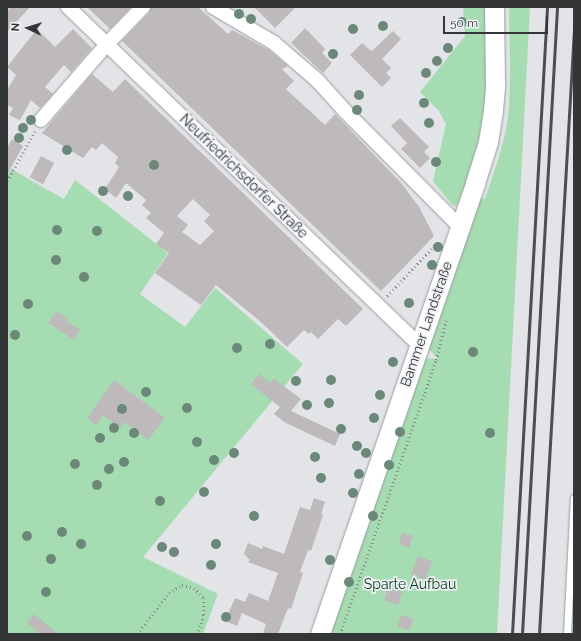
<!DOCTYPE html>
<meta charset="utf-8">
<style>
body{margin:0}
#map{position:relative;width:581px;height:641px;overflow:hidden;background:#e2e4e8;font-family:Raleway,sans-serif}
div>[style]{position:absolute}
.green>*{inset:0;background:#a5dcb1}
.building>*{inset:0;background:#beb9bb;transform-origin:0 0}
.path>*{height:2.5px;margin-top:-1.25px;transform-origin:0;background:repeating-linear-gradient(90deg,#8a8b8e 0 1px,transparent 0 4px)}
.roads{filter:drop-shadow(0 0 1px #9a9c9f) drop-shadow(0 0 1px #9a9c9f)}
.service>*{height:7px;margin:-3.5px;padding:0 3.5px;transform-origin:3.5px;border-radius:3.5px;background:#fff}
.minor>*{height:14px;margin:-7px;padding:0 7px;transform-origin:7px;border-radius:7px;background:#fff}
.secondary>*{height:19px;margin:-9.5px;padding:0 9.5px;transform-origin:9.5px;border-radius:9.5px;background:#fff}
.rail>*{height:3px;margin:-1.5px;padding:0 1.5px;transform-origin:1.5px;border-radius:1.5px;background:#4d4e50}
.trees>*{width:10px;height:10px;margin:-5px;border-radius:50%;background:#6b8878}
span{translate:-50% -50%;white-space:nowrap;text-align:center;line-height:1.15;-webkit-text-stroke:3.5px #eff2f5;paint-order:stroke}
.street-label{font-size:14px;color:#343536}
.park-label{font-size:14px;color:#093c1c}
.frame{position:absolute;inset:0;border:8px solid #343536;pointer-events:none}
.north{position:absolute;left:8px;top:8px;width:40px;height:40px;-webkit-text-stroke:3px #eff2f5;paint-order:stroke;rotate:274deg;font-size:11px;font-weight:700;line-height:16px;text-align:center;color:#343536}
.north::after{content:'';display:block;margin:auto;width:14px;height:18px;background:#343536;clip-path:polygon(50% 0,100% 100%,50% 72%,0 100%)}
.scale{position:absolute;left:443px;top:16px;width:105px;height:18px;box-sizing:border-box;border:2px solid #343536;border-top:0;padding-left:5px;font-size:12px;line-height:14px;white-space:nowrap;color:#343536;-webkit-text-stroke:3px #eff2f5;paint-order:stroke}
</style>
<div id="map">
<div class="green">
<i style="clip-path:polygon(463px 7px,485px 7px,486px 105px,468px 185px,456px 206px,452px 205px,433px 181px,446px 124px,439px 111px,420px 92px,465px 36px)"></i>
<i style="clip-path:polygon(509px 7px,530px 7px,497px 634px,327px 634px,422px 358px,438px 359px,427px 347px,479px 197px,485px 199px,498px 160px,506px 130px,509px 108px,510px 75px)"></i>
<i style="clip-path:polygon(11px 169px,64px 199px,75px 180px,168px 253px,140px 294px,185px 327px,215px 288px,303px 364px,143px 557px,218px 594px,203px 634px,7px 634px,7px 176px)"></i>
<i style="clip-path:polygon(574px 555px,574px 634px,570px 634px)"></i>
</div>
<div class="building">
<i style="clip-path:polygon(11px 7px,30px 7px,7px 32px,7px 10px)"></i>
<i style="clip-path:polygon(87px 7px,131px 7px,110px 29px)"></i>
<i style="clip-path:polygon(151px 7px,198px 7px,228px 34px,232px 30px,269px 50px,288px 66px,282px 69px,294px 81px,286px 89px,288px 91px,325px 125px,335px 114px,402px 184px,419px 207px,434px 236px,381px 291px,122px 41px,149px 13px)"></i>
<i style="clip-path:polygon(254px 7px,296px 7px,275px 28px)"></i>
<i style="clip-path:polygon(305px 28px,325px 49px,322px 53px,332px 63px,323px 73px,291px 43px)"></i>
<i style="clip-path:polygon(37px 29px,55px 47px,73px 29px,92px 48px,71px 72px,64px 65px,45px 87px,53px 94px,40px 108px,31px 100px,20px 120px,9px 115px,13px 108px,7px 105px,7px 90px,16px 75px,7px 67px)"></i>
<i style="clip-path:polygon(393px 31px,401px 39px,382px 59px,391px 68px,386px 73px,391px 78px,382px 87px,350px 55px,362px 43px,371px 51px,373px 50px)"></i>
<i style="clip-path:polygon(evenodd,92px 74px,113px 92px,125px 79px,363px 309px,346px 326px,338px 319px,318px 339px,311px 332px,308px 334px,304px 330px,287px 347px,261px 322px,216px 285px,201px 305px,155px 273px,169px 253px,156px 244px,164px 233px,146px 218px,151px 213px,142px 205px,146px 200px,126px 183px,116px 198px,105px 189px,119px 167px,115px 163px,118px 157px,102px 143px,96px 150px,92px 147px,83px 158px,42px 133px,92px 74px,193px 199px,210px 215px,204px 221px,214px 231px,200px 245px,182px 232px,188px 225px,177px 216px,193px 199px)"></i>
<i style="clip-path:polygon(400px 118px,429px 147px,424px 152px,430px 158px,420px 168px,401px 149px,407px 143px,391px 126px)"></i>
<i style="clip-path:polygon(12px 139px,23px 146px,7px 175px,7px 148px)"></i>
<i style="left:41px;top:156px;width:15px;height:24px;rotate:28deg"></i>
<i style="clip-path:polygon(57px 311px,68px 319px,66px 321px,80px 330px,74px 340px,48px 323px)"></i>
<i style="clip-path:polygon(259px 374px,270px 383px,274px 379px,301px 399px,291px 411px,340px 434px,335px 446px,284px 422px,274px 414px,280px 407px,251px 384px)"></i>
<i style="clip-path:polygon(114px 380px,165px 418px,148px 440px,125px 422px,120px 428px,103px 415px,96px 425px,87px 418px)"></i>
<i style="clip-path:polygon(314px 498px,325px 502px,321px 514px,323px 515px,311px 551px,308px 550px,300px 572px,303px 573px,291px 609px,288px 608px,278px 634px,263px 634px,266px 624px,242px 613px,237px 626px,225px 621px,235px 598px,245px 602px,249px 593px,268px 601px,278px 573px,248px 562px,250px 560px,244px 554px,248px 543px,262px 549px,263px 546px,284px 554px,300px 507px,310px 510px)"></i>
<i style="left:402px;top:533px;width:11px;height:12px;rotate:15deg"></i>
<i style="left:418px;top:556px;width:15px;height:20px;rotate:20deg"></i>
<i style="left:388px;top:587px;width:15px;height:14px;rotate:16deg"></i>
<i style="clip-path:polygon(34px 614px,58px 634px,40px 634px,27px 623px)"></i>
<i style="left:401px;top:615px;width:13px;height:12px;rotate:18deg"></i>
</div>
<div class="path">
<i style="left:7px;top:181px;width:57px;rotate:-60.8deg"></i>
<i style="left:387px;top:296px;width:73px;rotate:-46.7deg"></i>
<i style="left:137px;top:634px;width:52px;rotate:-52deg"></i>
<i style="left:169px;top:593px;width:15px;rotate:-32deg"></i>
<i style="left:182px;top:585px;width:12px;rotate:14deg"></i>
<i style="left:194px;top:588px;width:14px;rotate:45deg"></i>
<i style="left:204px;top:598px;width:17px;rotate:90deg"></i>
<i style="left:204px;top:615px;width:20px;rotate:108deg"></i>
<i style="left:340px;top:634px;width:290px;rotate:-70.7deg"></i>
<i style="left:436px;top:360px;width:41px;rotate:-76deg"></i>
</div>
<div class="roads">
<div class="service">
<i style="left:567px;top:634px;width:136px;rotate:-87.1deg"></i>
</div>
<div class="minor">
<i style="left:68px;top:7px;width:487px;rotate:43.9deg"></i>
<i style="left:213px;top:7px;width:71px;rotate:30.5deg"></i>
<i style="left:274px;top:43px;width:58px;rotate:40.8deg"></i>
<i style="left:318px;top:81px;width:40px;rotate:48deg"></i>
<i style="left:345px;top:111px;width:163px;rotate:45.2deg"></i>
<i style="left:41px;top:120px;width:101px;rotate:-49deg"></i>
<i style="left:107px;top:44px;width:52px;rotate:-45.8deg"></i>
</div>
<div class="secondary">
<i style="left:320px;top:634px;width:477px;rotate:-71deg"></i>
<i style="left:475px;top:183px;width:43px;rotate:-72.4deg"></i>
<i style="left:488px;top:142px;width:32px;rotate:-81deg"></i>
<i style="left:493px;top:110px;width:25px;rotate:-85deg"></i>
<i style="left:495px;top:85px;width:78px;rotate:-90.7deg"></i>
</div>
</div>
<div class="rail">
<i style="left:512px;top:634px;width:628px;rotate:-86.8deg"></i>
<i style="left:522px;top:634px;width:628px;rotate:-86.8deg"></i>
<i style="left:539px;top:634px;width:607px;rotate:-86.69deg"></i>
</div>
<div class="trees">
<i style="left:239px;top:14px"></i>
<i style="left:251px;top:19px"></i>
<i style="left:462px;top:22px"></i>
<i style="left:383px;top:26px"></i>
<i style="left:353px;top:29px"></i>
<i style="left:448px;top:48px"></i>
<i style="left:333px;top:54px"></i>
<i style="left:437px;top:61px"></i>
<i style="left:426px;top:73px"></i>
<i style="left:359px;top:95px"></i>
<i style="left:424px;top:103px"></i>
<i style="left:357px;top:110px"></i>
<i style="left:31px;top:120px"></i>
<i style="left:429px;top:123px"></i>
<i style="left:23px;top:128px"></i>
<i style="left:19px;top:138px"></i>
<i style="left:67px;top:150px"></i>
<i style="left:436px;top:162px"></i>
<i style="left:154px;top:165px"></i>
<i style="left:103px;top:191px"></i>
<i style="left:128px;top:196px"></i>
<i style="left:57px;top:230px"></i>
<i style="left:97px;top:231px"></i>
<i style="left:438px;top:247px"></i>
<i style="left:56px;top:260px"></i>
<i style="left:432px;top:265px"></i>
<i style="left:84px;top:277px"></i>
<i style="left:409px;top:303px"></i>
<i style="left:28px;top:304px"></i>
<i style="left:15px;top:335px"></i>
<i style="left:270px;top:344px"></i>
<i style="left:237px;top:348px"></i>
<i style="left:473px;top:352px"></i>
<i style="left:393px;top:362px"></i>
<i style="left:331px;top:380px"></i>
<i style="left:296px;top:381px"></i>
<i style="left:146px;top:392px"></i>
<i style="left:380px;top:395px"></i>
<i style="left:329px;top:403px"></i>
<i style="left:307px;top:405px"></i>
<i style="left:187px;top:408px"></i>
<i style="left:122px;top:409px"></i>
<i style="left:374px;top:418px"></i>
<i style="left:114px;top:428px"></i>
<i style="left:341px;top:429px"></i>
<i style="left:400px;top:432px"></i>
<i style="left:134px;top:433px"></i>
<i style="left:490px;top:433px"></i>
<i style="left:100px;top:438px"></i>
<i style="left:197px;top:442px"></i>
<i style="left:357px;top:446px"></i>
<i style="left:234px;top:453px"></i>
<i style="left:366px;top:453px"></i>
<i style="left:315px;top:457px"></i>
<i style="left:214px;top:460px"></i>
<i style="left:124px;top:462px"></i>
<i style="left:75px;top:464px"></i>
<i style="left:389px;top:465px"></i>
<i style="left:109px;top:469px"></i>
<i style="left:359px;top:474px"></i>
<i style="left:321px;top:478px"></i>
<i style="left:97px;top:485px"></i>
<i style="left:204px;top:492px"></i>
<i style="left:353px;top:493px"></i>
<i style="left:160px;top:501px"></i>
<i style="left:254px;top:516px"></i>
<i style="left:373px;top:516px"></i>
<i style="left:62px;top:532px"></i>
<i style="left:27px;top:536px"></i>
<i style="left:81px;top:544px"></i>
<i style="left:216px;top:544px"></i>
<i style="left:162px;top:547px"></i>
<i style="left:174px;top:552px"></i>
<i style="left:51px;top:559px"></i>
<i style="left:330px;top:560px"></i>
<i style="left:211px;top:565px"></i>
<i style="left:349px;top:582px"></i>
<i style="left:46px;top:592px"></i>
<i style="left:226px;top:617px"></i>
</div>
<div class="street-label">
<span style="left:244px;top:176px;rotate:44deg">Neufriedrichsdorfer Straße</span>
<span style="left:426px;top:324px;rotate:-71deg">Bammer Landstraße</span>
</div>
<div class="park-label">
<span style="left:410px;top:584px">Sparte Aufbau</span>
</div>
<div class="frame"></div>
<div class="north">N</div>
<div class="scale">50 m</div>
</div>
